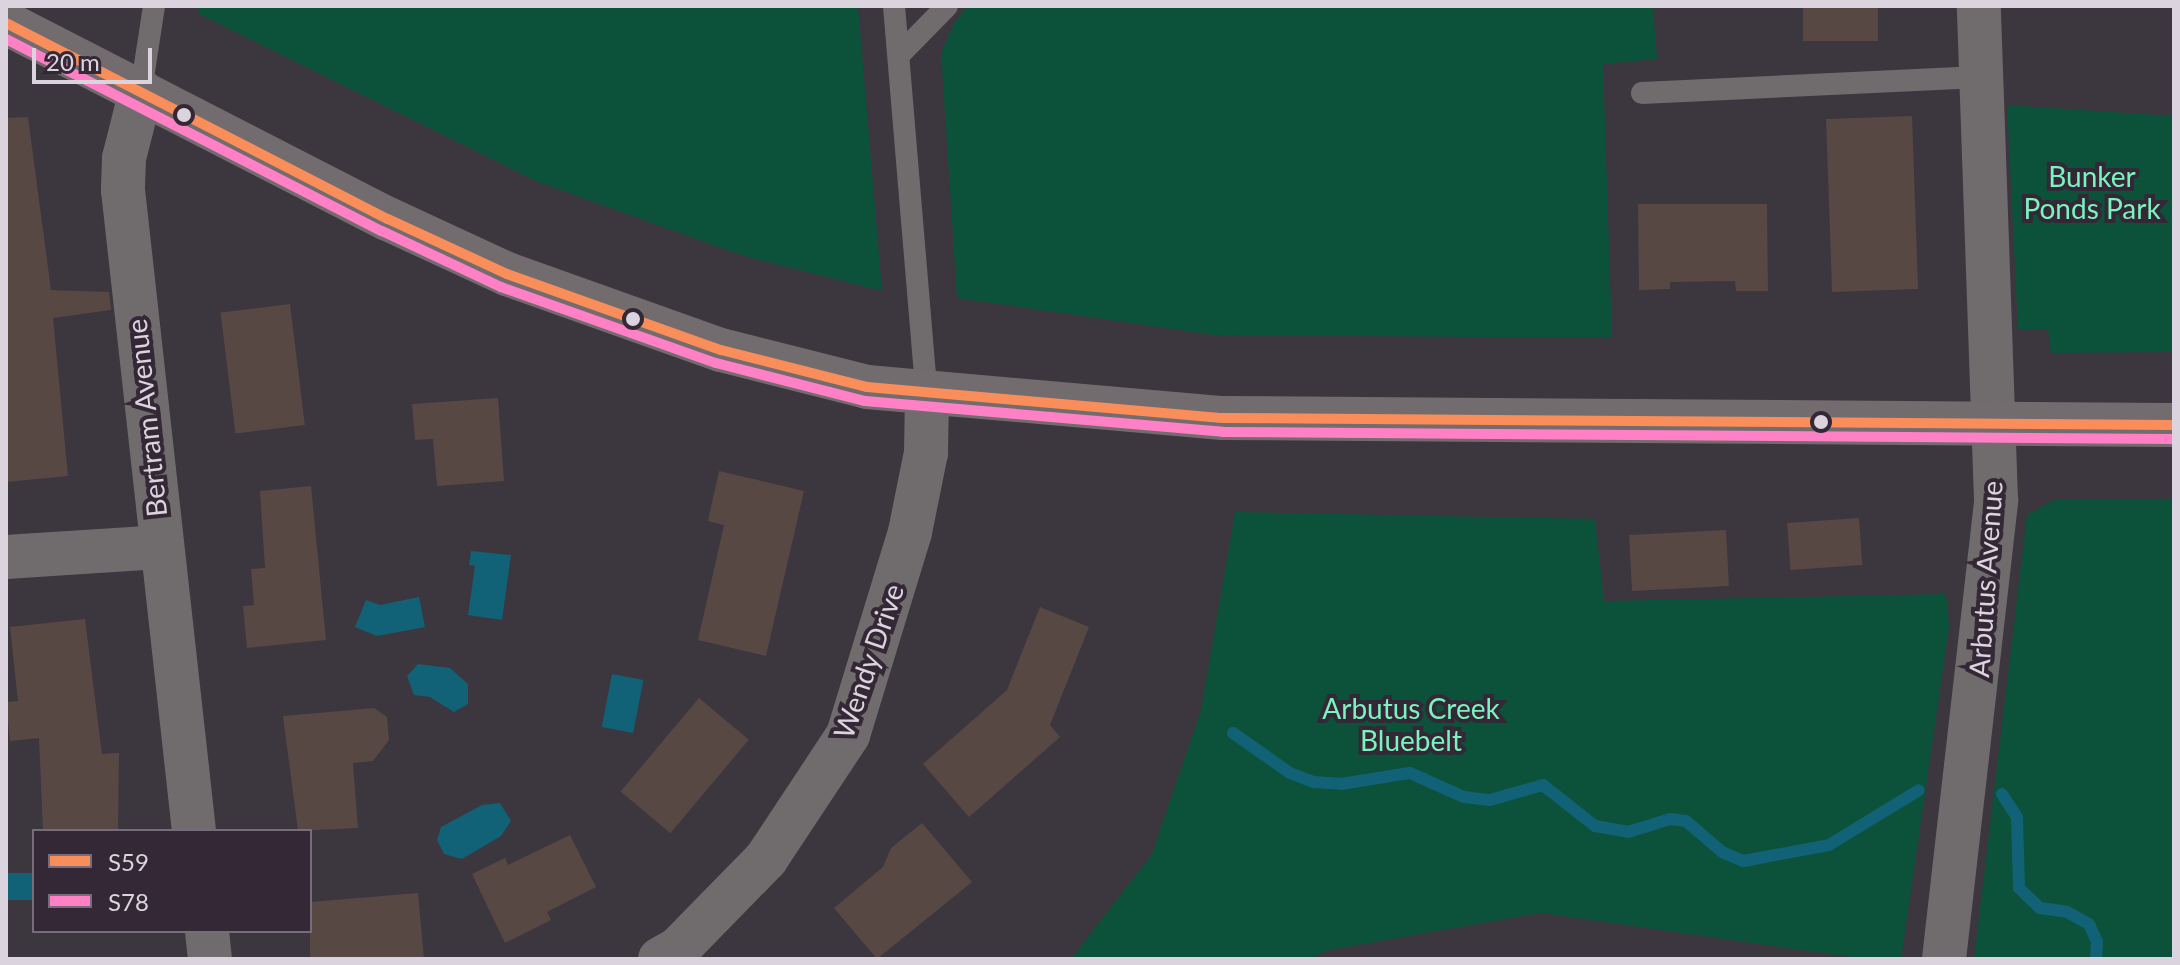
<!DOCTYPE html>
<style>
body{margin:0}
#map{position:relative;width:2180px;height:965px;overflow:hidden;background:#3c363e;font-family:Lato,sans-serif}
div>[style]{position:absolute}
.green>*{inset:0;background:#0c523b}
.water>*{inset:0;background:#116276;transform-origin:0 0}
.stream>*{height:12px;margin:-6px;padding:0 6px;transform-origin:6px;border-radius:6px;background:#116276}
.building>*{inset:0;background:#574844;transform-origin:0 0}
.lane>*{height:22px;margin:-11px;padding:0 11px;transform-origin:11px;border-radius:11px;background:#706c6d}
.street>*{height:44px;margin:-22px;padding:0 22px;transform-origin:22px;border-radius:22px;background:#706c6d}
.primary>*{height:44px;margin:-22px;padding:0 22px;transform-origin:22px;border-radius:22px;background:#726c6f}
.bus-1>*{height:10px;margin:-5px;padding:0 5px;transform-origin:5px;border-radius:5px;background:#fa8e5a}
.bus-2>*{height:10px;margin:-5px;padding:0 5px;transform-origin:5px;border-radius:5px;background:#ff80c5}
.dots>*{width:22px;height:22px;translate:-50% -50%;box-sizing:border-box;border:4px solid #342836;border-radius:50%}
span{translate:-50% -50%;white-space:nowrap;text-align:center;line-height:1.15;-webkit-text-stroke:8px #342836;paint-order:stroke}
.park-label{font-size:28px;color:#7af3bf}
.street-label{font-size:28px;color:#dbd3dd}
.frame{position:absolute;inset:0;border:8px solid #dbd3dd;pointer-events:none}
.legend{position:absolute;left:32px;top:829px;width:280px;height:104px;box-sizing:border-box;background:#342836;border:2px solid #776c79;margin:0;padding:10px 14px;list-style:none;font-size:24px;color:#dbd3dd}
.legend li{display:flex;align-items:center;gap:16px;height:40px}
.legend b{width:40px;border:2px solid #776c79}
.scale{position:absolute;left:32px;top:48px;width:120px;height:36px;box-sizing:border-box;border:4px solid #dbd3dd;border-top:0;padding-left:10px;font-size:24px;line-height:28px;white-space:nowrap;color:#dbd3dd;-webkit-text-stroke:6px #342836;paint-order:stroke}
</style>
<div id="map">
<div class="green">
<i style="clip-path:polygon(198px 6px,858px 6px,882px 291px,744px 256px,538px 182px,199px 14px)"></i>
<i style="clip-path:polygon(968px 6px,1653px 6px,1657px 59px,1603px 64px,1612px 338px,1214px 335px,957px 298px,941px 53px,955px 21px)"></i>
<i style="clip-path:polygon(2007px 105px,2174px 116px,2174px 352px,2051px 353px,2048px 329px,2018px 329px)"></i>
<i style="clip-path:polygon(2054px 500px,2174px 500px,2174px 959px,1974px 959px,2027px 515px)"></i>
<i style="clip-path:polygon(1235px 512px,1595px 519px,1604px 601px,1946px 594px,1949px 627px,1901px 959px,1865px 959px,1541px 913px,1329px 950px,1310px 959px,1071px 959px,1152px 854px,1201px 710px)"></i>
</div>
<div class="water">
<i style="clip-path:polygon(471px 551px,511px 555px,502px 620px,468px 615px,475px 566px,469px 565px)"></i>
<i style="clip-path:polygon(419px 597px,425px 627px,377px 636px,355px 627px,366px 600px,380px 605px)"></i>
<i style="clip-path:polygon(418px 664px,450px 668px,468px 684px,468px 704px,454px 712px,430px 697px,414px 695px,407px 676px)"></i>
<i style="left:612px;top:674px;width:32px;height:54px;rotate:11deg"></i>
<i style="clip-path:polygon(500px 803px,511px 821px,501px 836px,462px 859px,444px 854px,437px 840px,441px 827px,482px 805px)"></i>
<i style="left:34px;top:873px;width:27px;height:28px;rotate:90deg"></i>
</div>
<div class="stream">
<i style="left:1233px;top:733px;width:70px;rotate:35.1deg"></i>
<i style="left:1290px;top:773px;width:26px;rotate:21deg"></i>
<i style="left:1314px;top:782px;width:27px;rotate:4deg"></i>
<i style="left:1341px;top:784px;width:70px;rotate:-9.1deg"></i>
<i style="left:1410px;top:773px;width:59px;rotate:24deg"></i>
<i style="left:1464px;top:797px;width:26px;rotate:7deg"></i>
<i style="left:1490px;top:800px;width:55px;rotate:-15.8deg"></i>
<i style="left:1543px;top:785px;width:66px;rotate:38.3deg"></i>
<i style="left:1595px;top:826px;width:34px;rotate:10deg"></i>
<i style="left:1628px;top:832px;width:44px;rotate:-17.2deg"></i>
<i style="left:1670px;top:819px;width:16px;rotate:7deg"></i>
<i style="left:1686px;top:821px;width:48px;rotate:40.7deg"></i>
<i style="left:1722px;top:852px;width:23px;rotate:23deg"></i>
<i style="left:1743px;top:861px;width:87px;rotate:-10.5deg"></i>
<i style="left:1829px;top:845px;width:105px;rotate:-31.4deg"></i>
<i style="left:2002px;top:794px;width:27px;rotate:57deg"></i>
<i style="left:2017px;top:817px;width:71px;rotate:88.4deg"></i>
<i style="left:2019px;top:888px;width:29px;rotate:44deg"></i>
<i style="left:2040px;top:908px;width:27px;rotate:8deg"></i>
<i style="left:2067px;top:912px;width:25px;rotate:29deg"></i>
<i style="left:2089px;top:924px;width:20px;rotate:66deg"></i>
<i style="left:2097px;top:942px;width:17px;rotate:93deg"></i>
</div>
<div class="building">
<i style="left:1803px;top:6px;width:75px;height:35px"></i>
<i style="left:1912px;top:116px;width:173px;height:86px;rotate:88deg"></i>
<i style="clip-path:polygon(28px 117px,51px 290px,109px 292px,111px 310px,53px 318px,68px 476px,6px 482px,6px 118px)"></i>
<i style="clip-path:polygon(1638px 204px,1767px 204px,1768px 291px,1736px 291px,1735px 281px,1670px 282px,1670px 289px,1639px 290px)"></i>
<i style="left:290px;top:304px;width:122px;height:70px;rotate:83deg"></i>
<i style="clip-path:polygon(498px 398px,504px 481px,437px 486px,433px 439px,415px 440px,412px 404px)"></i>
<i style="clip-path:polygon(719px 471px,804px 491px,766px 656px,698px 640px,724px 525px,708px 521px)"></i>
<i style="clip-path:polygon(311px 486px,326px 640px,247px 648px,243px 606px,254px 605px,251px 569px,265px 568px,260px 491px)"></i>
<i style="left:1859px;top:518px;width:47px;height:72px;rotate:86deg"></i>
<i style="left:1726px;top:530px;width:56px;height:97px;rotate:87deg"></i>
<i style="clip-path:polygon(1040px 607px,1089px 627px,1050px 725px,1060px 737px,969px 817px,923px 764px,1007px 690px)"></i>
<i style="clip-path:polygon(85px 619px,102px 754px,119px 753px,118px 831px,43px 831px,39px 738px,10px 741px,6px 702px,18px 701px,10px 627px)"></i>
<i style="left:699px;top:698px;width:65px;height:122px;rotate:40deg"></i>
<i style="clip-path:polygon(374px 708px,387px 717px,389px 740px,373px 761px,353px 763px,358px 828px,298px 831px,283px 716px)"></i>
<i style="clip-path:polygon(922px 823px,972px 882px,877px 959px,834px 908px,883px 867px,891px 848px)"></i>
<i style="clip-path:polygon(570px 835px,596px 887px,547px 912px,551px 920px,505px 943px,472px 874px,505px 858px,508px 865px)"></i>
<i style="clip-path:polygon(418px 893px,424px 959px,310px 959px,310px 902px)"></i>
</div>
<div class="lane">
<i style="left:894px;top:6px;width:390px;rotate:85.2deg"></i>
<i style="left:902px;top:52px;width:64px;rotate:-45.6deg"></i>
<i style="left:141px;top:91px;width:86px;rotate:-81.3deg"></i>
<i style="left:1642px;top:93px;width:338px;rotate:-2.7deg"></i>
</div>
<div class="street">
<i style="left:141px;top:91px;width:69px;rotate:104.2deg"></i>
<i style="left:124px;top:158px;width:32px;rotate:92deg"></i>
<i style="left:123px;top:190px;width:645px;rotate:83.68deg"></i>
<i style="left:6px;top:557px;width:153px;rotate:-3.7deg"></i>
<i style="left:207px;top:931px;width:28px;rotate:84deg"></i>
<i style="left:660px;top:959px;width:21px;rotate:-29deg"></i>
<i style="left:678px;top:949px;width:126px;rotate:-45.6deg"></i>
<i style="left:766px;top:859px;width:149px;rotate:-56.5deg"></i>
<i style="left:848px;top:735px;width:212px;rotate:-73deg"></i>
<i style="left:910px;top:532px;width:81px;rotate:-78.6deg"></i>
<i style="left:926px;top:453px;width:58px;rotate:-89deg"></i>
<i style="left:1944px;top:959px;width:462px;rotate:-83.5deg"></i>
<i style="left:1996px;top:500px;width:494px;rotate:-92deg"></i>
</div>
<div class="primary">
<i style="left:6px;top:23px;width:429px;rotate:27.2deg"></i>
<i style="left:388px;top:219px;width:131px;rotate:24.8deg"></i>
<i style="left:507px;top:274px;width:227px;rotate:19.6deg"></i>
<i style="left:721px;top:350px;width:151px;rotate:14.2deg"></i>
<i style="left:867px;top:387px;width:357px;rotate:5deg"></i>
<i style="left:1223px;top:418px;width:951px;rotate:0.42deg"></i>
</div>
<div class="bus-1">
<i style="left:6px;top:23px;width:429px;rotate:27.2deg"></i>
<i style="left:388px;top:219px;width:131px;rotate:24.8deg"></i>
<i style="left:507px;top:274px;width:227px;rotate:19.6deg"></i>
<i style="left:721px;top:350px;width:151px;rotate:14.2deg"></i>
<i style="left:867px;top:387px;width:357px;rotate:5deg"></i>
<i style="left:1223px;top:418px;width:951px;rotate:0.42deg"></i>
</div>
<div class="bus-2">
<i style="left:6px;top:39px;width:422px;rotate:27.1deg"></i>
<i style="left:382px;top:231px;width:132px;rotate:25.2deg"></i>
<i style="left:501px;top:287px;width:228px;rotate:19.5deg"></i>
<i style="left:716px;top:363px;width:154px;rotate:14.3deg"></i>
<i style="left:865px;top:401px;width:359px;rotate:4.9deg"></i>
<i style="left:1223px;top:432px;width:951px;rotate:0.42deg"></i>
</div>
<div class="dots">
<i style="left:184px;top:115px;background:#dbd3dd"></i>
<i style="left:633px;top:319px;background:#dbd3dd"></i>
<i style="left:1821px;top:422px;background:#dbd3dd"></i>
</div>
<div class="park-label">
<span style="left:2092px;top:192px">Bunker<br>Ponds Park</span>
<span style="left:1411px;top:724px">Arbutus Creek<br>Bluebelt</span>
</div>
<div class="street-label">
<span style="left:146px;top:418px;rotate:-96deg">Bertram Avenue</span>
<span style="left:1985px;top:579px;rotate:-86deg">Arbutus Avenue</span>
<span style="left:868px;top:661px;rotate:-71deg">Wendy Drive</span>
</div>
<div class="frame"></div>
<ul class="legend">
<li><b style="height:10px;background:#fa8e5a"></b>S59</li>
<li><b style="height:10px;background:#ff80c5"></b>S78</li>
</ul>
<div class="scale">20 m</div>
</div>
